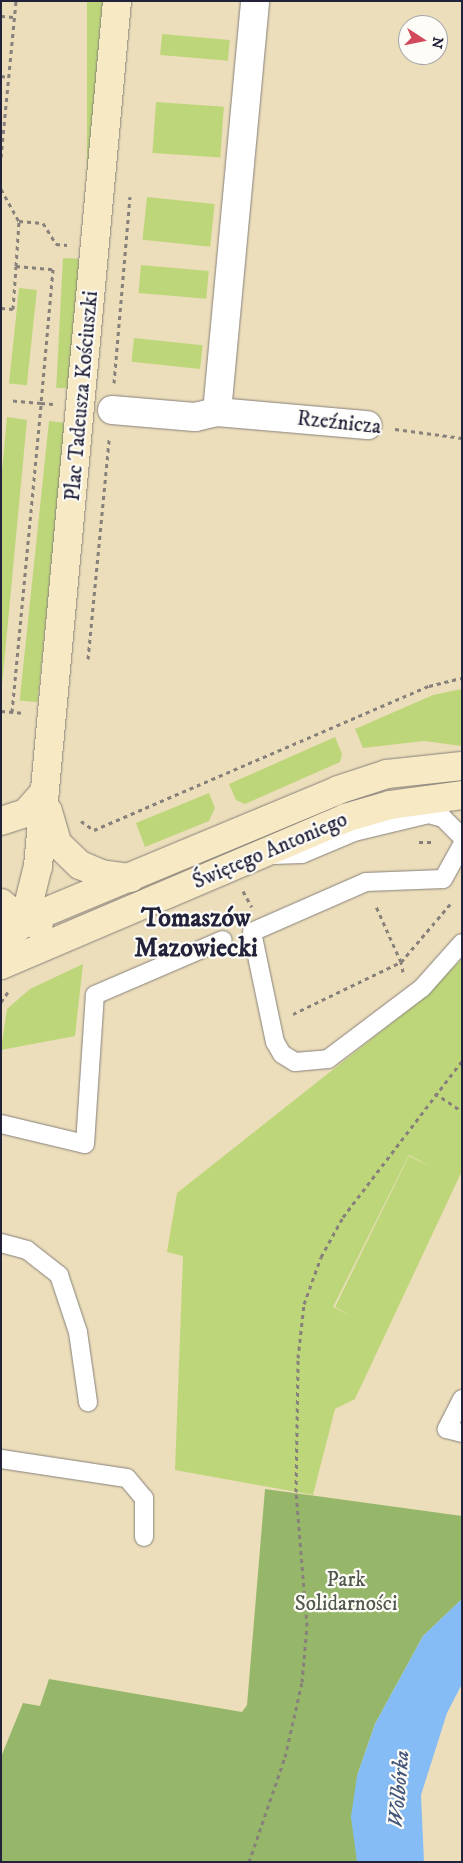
<!DOCTYPE html>
<meta charset="utf-8">
<style>
body{margin:0}
#map{position:relative;width:463px;height:1863px;overflow:hidden;background:#ecdebb;font-family:"IM FELL DW Pica",serif}
div>[style]{position:absolute}
.green>*{inset:0;background:#bed67a;transform-origin:0 0}
.forest>*{inset:0;background:#96b76a}
.water>*{inset:0;background:#85bcf5}
.path>*{height:3px;margin-top:-1.5px;transform-origin:0;background:repeating-linear-gradient(90deg,#87807b 0 4px,transparent 0 8px)}
.roads{filter:drop-shadow(0 0 1px #87807b) drop-shadow(0 0 1px #87807b)}
.lane>*{height:18px;margin:-9px;padding:0 9px;transform-origin:9px;border-radius:9px;background:#fff}
.street>*{height:28px;margin:-14px;padding:0 14px;transform-origin:14px;border-radius:14px;background:#fff}
.secondary>*{height:28px;margin:-14px;padding:0 14px;transform-origin:14px;border-radius:14px;background:#f7e9c3}
span{translate:-50% -50%;white-space:nowrap;text-align:center;line-height:1.15;-webkit-text-stroke:4.5px #fdfcf7;paint-order:stroke}
.street-label{font-size:21px;color:#22223b}
.park-label{font-size:21px;color:#51584e}
.water-label{font-size:22px;color:#45587c;font-style:italic}
.district-label{font-size:26px;color:#22223b;font-weight:700}
.frame{position:absolute;inset:0;border:2px solid #22223b;pointer-events:none}
.north{position:absolute;left:398px;top:15px;width:50px;height:50px;box-sizing:border-box;background:#fdfcf7;border:1px solid #a5a5ac;border-radius:50%;rotate:101deg;font-size:14px;font-weight:700;line-height:20px;text-align:center;color:#22223b}
.north::after{content:'';display:block;margin:auto;width:18px;height:22px;background:#d1495b;clip-path:polygon(50% 0,100% 100%,50% 72%,0 100%)}
</style>
<div id="map">
<div class="green">
<i style="left:87px;top:1px;width:20px;height:234px"></i>
<i style="left:162px;top:34px;width:68px;height:21px;rotate:5deg"></i>
<i style="left:156px;top:102px;width:68px;height:51px;rotate:4deg"></i>
<i style="left:147px;top:197px;width:68px;height:43px;rotate:6deg"></i>
<i style="left:63px;top:258px;width:20px;height:130px;rotate:3deg"></i>
<i style="left:141px;top:265px;width:68px;height:28px;rotate:5deg"></i>
<i style="left:19px;top:288px;width:18px;height:96px;rotate:6deg"></i>
<i style="left:134px;top:338px;width:69px;height:24px;rotate:6deg"></i>
<i style="clip-path:polygon(7px 417px,27px 420px,1px 696px,1px 482px)"></i>
<i style="left:49px;top:421px;width:18px;height:281px;rotate:6deg"></i>
<i style="clip-path:polygon(462px 689px,462px 746px,424px 741px,363px 748px,355px 729px,433px 695px)"></i>
<i style="clip-path:polygon(335px 737px,342px 754px,340px 762px,245px 804px,236px 800px,229px 784px)"></i>
<i style="clip-path:polygon(209px 793px,215px 808px,209px 821px,145px 847px,136px 823px)"></i>
<i style="clip-path:polygon(evenodd,462px 959px,462px 1171px,355px 1399px,335px 1409px,313px 1495px,175px 1470px,183px 1256px,167px 1252px,177px 1193px,421px 1000px,462px 959px,409px 1155px,433px 1168px,409px 1156px,335px 1307px,351px 1316px,333px 1307px,409px 1155px)"></i>
<i style="clip-path:polygon(83px 964px,75px 1036px,1px 1050px,7px 1009px,30px 989px)"></i>
</div>
<div class="forest">
<i style="clip-path:polygon(265px 1489px,462px 1516px,462px 1599px,423px 1636px,375px 1724px,357px 1776px,357px 1862px,1px 1862px,1px 1757px,23px 1703px,40px 1706px,49px 1679px,242px 1712px,247px 1705px)"></i>
</div>
<div class="water">
<i style="clip-path:polygon(462px 1599px,462px 1684px,447px 1713px,421px 1795px,424px 1862px,357px 1862px,351px 1817px,357px 1776px,375px 1724px,423px 1636px)"></i>
</div>
<div class="path">
<i style="left:1px;top:16px;width:13px;rotate:4deg"></i>
<i style="left:1px;top:76px;width:8px;rotate:7deg"></i>
<i style="left:1px;top:157px;width:157px;rotate:-84.5deg"></i>
<i style="left:1px;top:189px;width:37px;rotate:61deg"></i>
<i style="left:16px;top:266px;width:45px;rotate:-86.2deg"></i>
<i style="left:19px;top:221px;width:24px;rotate:5deg"></i>
<i style="left:43px;top:223px;width:25px;rotate:58deg"></i>
<i style="left:56px;top:244px;width:11px;rotate:5deg"></i>
<i style="left:1px;top:308px;width:12px;rotate:5deg"></i>
<i style="left:13px;top:309px;width:43px;rotate:-86deg"></i>
<i style="left:16px;top:266px;width:37px;rotate:5deg"></i>
<i style="left:53px;top:269px;width:135px;rotate:95.1deg"></i>
<i style="left:41px;top:403px;width:32px;rotate:-175deg"></i>
<i style="left:114px;top:383px;width:187px;rotate:-85.1deg"></i>
<i style="left:395px;top:429px;width:68px;rotate:7.7deg"></i>
<i style="left:88px;top:659px;width:221px;rotate:-84.5deg"></i>
<i style="left:1px;top:711px;width:24px;rotate:5deg"></i>
<i style="left:12px;top:712px;width:310px;rotate:-84.6deg"></i>
<i style="left:41px;top:403px;width:12px;rotate:5deg"></i>
<i style="left:81px;top:821px;width:16px;rotate:35deg"></i>
<i style="left:94px;top:830px;width:365px;rotate:-23.3deg"></i>
<i style="left:429px;top:686px;width:34px;rotate:-14deg"></i>
<i style="left:419px;top:842px;width:14px"></i>
<i style="left:243px;top:891px;width:18px;rotate:61deg"></i>
<i style="left:403px;top:972px;width:10px;rotate:-101deg"></i>
<i style="left:401px;top:962px;width:80px;rotate:-49.6deg"></i>
<i style="left:1px;top:1002px;width:12px;rotate:-55deg"></i>
<i style="left:293px;top:1014px;width:120px;rotate:-25.7deg"></i>
<i style="left:401px;top:962px;width:61px;rotate:-114.1deg"></i>
<i style="left:435px;top:1093px;width:32px;rotate:34deg"></i>
<i style="left:249px;top:1862px;width:111px;rotate:-71.1deg"></i>
<i style="left:285px;top:1757px;width:77px;rotate:-77.2deg"></i>
<i style="left:302px;top:1682px;width:56px;rotate:-84.9deg"></i>
<i style="left:307px;top:1626px;width:134px;rotate:-94.7deg"></i>
<i style="left:296px;top:1492px;width:134px;rotate:-89.1deg"></i>
<i style="left:298px;top:1358px;width:54px;rotate:-83.7deg"></i>
<i style="left:304px;top:1304px;width:50px;rotate:-70.1deg"></i>
<i style="left:321px;top:1257px;width:46px;rotate:-61.2deg"></i>
<i style="left:343px;top:1217px;width:196px;rotate:-52.7deg"></i>
</div>
<div class="roads">
<div class="lane">
<i style="left:462px;top:845px;width:39px;rotate:119deg"></i>
<i style="left:443px;top:879px;width:77px;rotate:177.8deg"></i>
<i style="left:366px;top:882px;width:124px;rotate:156.3deg"></i>
<i style="left:252px;top:932px;width:112px;rotate:78.2deg"></i>
<i style="left:275px;top:1042px;width:14px;rotate:60deg"></i>
<i style="left:282px;top:1054px;width:15px;rotate:32deg"></i>
<i style="left:295px;top:1062px;width:33px;rotate:-5deg"></i>
<i style="left:328px;top:1059px;width:118px;rotate:-37.1deg"></i>
<i style="left:422px;top:988px;width:60px;rotate:-48.4deg"></i>
<i style="left:272px;top:855px;width:30px;rotate:-2deg"></i>
<i style="left:302px;top:854px;width:56px;rotate:-22.9deg"></i>
<i style="left:354px;top:832px;width:77px;rotate:-13.5deg"></i>
<i style="left:429px;top:814px;width:15px;rotate:16deg"></i>
<i style="left:443px;top:818px;width:27px;rotate:45deg"></i>
<i style="left:1px;top:1124px;width:86px;rotate:13.4deg"></i>
<i style="left:85px;top:1144px;width:149px;rotate:-86.2deg"></i>
<i style="left:95px;top:995px;width:139px;rotate:-23.3deg"></i>
<i style="left:1px;top:1243px;width:27px;rotate:15deg"></i>
<i style="left:27px;top:1250px;width:41px;rotate:38deg"></i>
<i style="left:59px;top:1275px;width:60px;rotate:71.6deg"></i>
<i style="left:78px;top:1332px;width:71px;rotate:81.9deg"></i>
<i style="left:462px;top:1399px;width:34px;rotate:117deg"></i>
<i style="left:447px;top:1429px;width:16px;rotate:15deg"></i>
<i style="left:1px;top:1459px;width:127px;rotate:8.6deg"></i>
<i style="left:127px;top:1478px;width:26px;rotate:50deg"></i>
<i style="left:144px;top:1498px;width:39px;rotate:90deg"></i>
</div>
<div class="street">
<i style="left:112px;top:410px;width:83px;rotate:4.8deg"></i>
<i style="left:195px;top:417px;width:23px;rotate:-13deg"></i>
<i style="left:217px;top:412px;width:151px;rotate:5deg"></i>
<i style="left:217px;top:412px;width:413px;rotate:-84.7deg"></i>
</div>
<div class="secondary">
<i style="left:48px;top:811px;width:33px;rotate:74deg"></i>
<i style="left:57px;top:843px;width:32px;rotate:44deg"></i>
<i style="left:80px;top:865px;width:23px;rotate:23deg"></i>
<i style="left:101px;top:874px;width:30px;rotate:8deg"></i>
<i style="left:1px;top:821px;width:26px;rotate:-18deg"></i>
<i style="left:26px;top:813px;width:29px;rotate:-49deg"></i>
<i style="left:1px;top:903px;width:30px;rotate:40deg"></i>
<i style="left:24px;top:922px;width:15px;rotate:8deg"></i>
<i style="left:12px;top:926px;width:353px;rotate:-22.6deg"></i>
<i style="left:338px;top:790px;width:52px;rotate:-18.1deg"></i>
<i style="left:387px;top:774px;width:75px;rotate:-6.1deg"></i>
<i style="left:1px;top:942px;width:30px;rotate:-41deg"></i>
<i style="left:24px;top:922px;width:58px;rotate:-76deg"></i>
<i style="left:38px;top:866px;width:869px;rotate:-84.78deg"></i>
<i style="left:1px;top:965px;width:374px;rotate:-23.1deg"></i>
<i style="left:345px;top:818px;width:47px;rotate:-16.1deg"></i>
<i style="left:390px;top:805px;width:73px;rotate:-7.9deg"></i>
</div>
</div>
<div class="street-label">
<span style="left:82px;top:396px;rotate:-85deg">Plac Tadeusza Kościuszki</span>
<span style="left:339px;top:423px;rotate:6deg">Rzeźnicza</span>
<span style="left:270px;top:851px;rotate:-23deg">Świętego Antoniego</span>
</div>
<div class="park-label">
<span style="left:346px;top:1592px">Park<br>Solidarności</span>
</div>
<div class="water-label">
<span style="left:399px;top:1789px;rotate:-85deg">Wolbórka</span>
</div>
<div class="district-label">
<span style="left:196px;top:934px">Tomaszów<br>Mazowiecki</span>
</div>
<div class="frame"></div>
<div class="north">N</div>
</div>
